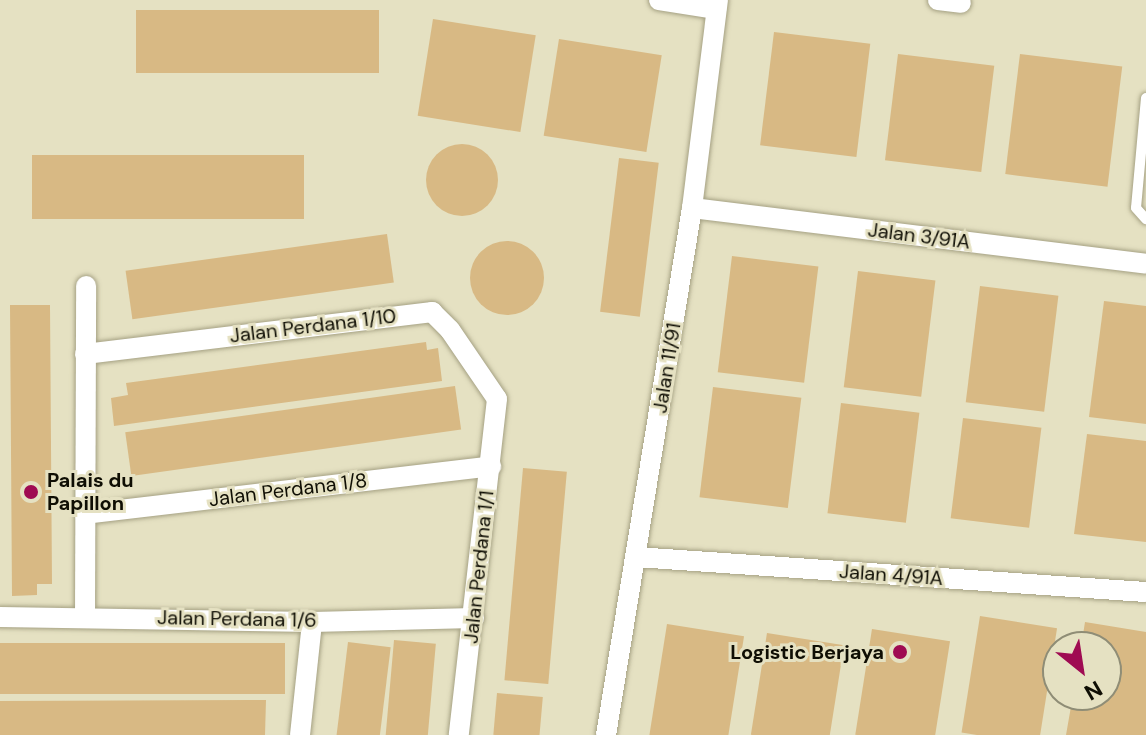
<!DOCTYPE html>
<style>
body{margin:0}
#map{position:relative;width:1146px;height:735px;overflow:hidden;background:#e5e1c2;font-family:"DM Sans",sans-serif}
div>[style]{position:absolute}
.building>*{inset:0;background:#d8b984;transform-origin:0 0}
.round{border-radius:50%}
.roads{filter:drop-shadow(0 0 2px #a5a183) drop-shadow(0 0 2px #a5a183)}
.lane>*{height:10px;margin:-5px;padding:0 5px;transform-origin:5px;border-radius:5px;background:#fff}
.street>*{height:20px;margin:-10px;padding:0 10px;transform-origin:10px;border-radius:10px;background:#fff}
.dots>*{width:22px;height:22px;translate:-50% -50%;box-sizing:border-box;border:4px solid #e5e1c2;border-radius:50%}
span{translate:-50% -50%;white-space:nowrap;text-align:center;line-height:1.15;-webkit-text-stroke:6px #e5e1c2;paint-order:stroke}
.street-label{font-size:20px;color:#0f0e04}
.poi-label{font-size:20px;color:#0f0e04;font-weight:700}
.left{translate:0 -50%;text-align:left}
.right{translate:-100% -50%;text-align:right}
.north{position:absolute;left:1042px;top:631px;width:80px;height:80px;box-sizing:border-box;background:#e5e1c2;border:2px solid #8f8d76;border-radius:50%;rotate:150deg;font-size:22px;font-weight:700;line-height:32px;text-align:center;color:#0f0e04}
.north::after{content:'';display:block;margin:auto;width:28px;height:36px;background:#9f0b52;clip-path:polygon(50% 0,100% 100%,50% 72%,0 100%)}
</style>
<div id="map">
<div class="building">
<i style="left:136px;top:10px;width:243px;height:63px"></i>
<i style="left:433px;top:19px;width:104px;height:98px;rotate:9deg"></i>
<i style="left:774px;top:32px;width:97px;height:114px;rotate:7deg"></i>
<i style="left:559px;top:39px;width:104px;height:98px;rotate:9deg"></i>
<i style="left:898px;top:54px;width:97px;height:107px;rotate:7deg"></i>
<i style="left:1020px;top:54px;width:103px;height:121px;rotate:7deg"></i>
<i class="round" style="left:426px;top:144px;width:72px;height:72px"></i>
<i style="left:32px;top:155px;width:272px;height:64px"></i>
<i style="left:619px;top:158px;width:40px;height:155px;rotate:7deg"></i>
<i style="left:387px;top:234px;width:49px;height:264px;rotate:82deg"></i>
<i class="round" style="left:470px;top:241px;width:74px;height:74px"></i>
<i style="left:732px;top:256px;width:87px;height:117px;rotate:7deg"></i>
<i style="left:858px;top:271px;width:78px;height:117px;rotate:7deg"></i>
<i style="left:980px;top:286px;width:79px;height:117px;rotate:7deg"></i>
<i style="clip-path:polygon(1104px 301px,1146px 306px,1146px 424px,1089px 417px)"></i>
<i style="clip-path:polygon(10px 305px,50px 305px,52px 584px,37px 584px,37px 595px,12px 596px)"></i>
<i style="clip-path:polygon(426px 342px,427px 350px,438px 348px,442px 381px,114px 426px,111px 398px,128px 395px,126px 383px)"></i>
<i style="left:455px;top:386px;width:44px;height:333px;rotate:82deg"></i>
<i style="left:713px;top:387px;width:89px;height:111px;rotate:7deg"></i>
<i style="left:841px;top:403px;width:79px;height:111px;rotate:7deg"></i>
<i style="left:963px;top:418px;width:79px;height:101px;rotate:7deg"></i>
<i style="clip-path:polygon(1087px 434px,1146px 441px,1146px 542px,1074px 534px)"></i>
<i style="left:523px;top:468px;width:44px;height:213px;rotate:5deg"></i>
<i style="left:980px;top:616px;width:78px;height:118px;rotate:9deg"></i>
<i style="clip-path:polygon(1085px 622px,1146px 632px,1146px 735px,1066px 735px,1073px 695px,1106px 695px,1106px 647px,1081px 647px)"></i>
<i style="left:667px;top:624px;width:78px;height:113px;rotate:9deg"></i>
<i style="left:872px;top:629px;width:79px;height:107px;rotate:9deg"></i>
<i style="left:767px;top:633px;width:78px;height:103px;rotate:9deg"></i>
<i style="left:394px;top:640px;width:42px;height:96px;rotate:5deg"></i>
<i style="left:348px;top:642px;width:43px;height:94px;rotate:7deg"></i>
<i style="left:0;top:643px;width:285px;height:51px"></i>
<i style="left:497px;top:693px;width:46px;height:42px;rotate:5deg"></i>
<i style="clip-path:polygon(248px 700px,266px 700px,265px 735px,0 735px,0 701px)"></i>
</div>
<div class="roads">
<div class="lane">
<i style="left:1146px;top:98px;width:110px;rotate:95.2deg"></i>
<i style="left:1136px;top:208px;width:15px;rotate:48deg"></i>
</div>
<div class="street">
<i style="left:659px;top:0;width:58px;rotate:9deg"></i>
<i style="left:938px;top:0;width:23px;rotate:7deg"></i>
<i style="left:692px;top:208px;width:457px;rotate:7deg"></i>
<i style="left:85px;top:354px;width:350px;rotate:-6.9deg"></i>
<i style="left:432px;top:312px;width:25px;rotate:45deg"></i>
<i style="left:450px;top:330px;width:83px;rotate:55.7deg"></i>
<i style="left:497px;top:399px;width:338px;rotate:96.5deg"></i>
<i style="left:85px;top:514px;width:409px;rotate:-6.7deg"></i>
<i style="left:636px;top:557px;width:511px;rotate:3.93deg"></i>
<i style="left:85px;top:616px;width:330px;rotate:-89.8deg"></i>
<i style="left:0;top:617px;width:312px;rotate:0.9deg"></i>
<i style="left:312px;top:622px;width:162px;rotate:-1.4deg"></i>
<i style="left:300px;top:735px;width:114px;rotate:-83.9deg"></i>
<i style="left:606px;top:735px;width:534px;rotate:-80.73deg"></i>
<i style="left:692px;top:208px;width:210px;rotate:-82.9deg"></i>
</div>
</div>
<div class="dots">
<i style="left:31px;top:492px;background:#9f0b52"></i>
<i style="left:900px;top:652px;background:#9f0b52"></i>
</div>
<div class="street-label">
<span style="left:919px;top:236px;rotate:7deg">Jalan 3/91A</span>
<span style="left:313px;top:326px;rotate:-7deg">Jalan Perdana 1/10</span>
<span style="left:667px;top:368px;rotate:-81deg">Jalan 11/91</span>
<span style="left:288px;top:490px;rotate:-7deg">Jalan Perdana 1/8</span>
<span style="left:479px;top:567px;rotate:-84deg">Jalan Perdana 1/1</span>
<span style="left:891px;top:575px;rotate:4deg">Jalan 4/91A</span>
<span style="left:237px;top:619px;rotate:1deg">Jalan Perdana 1/6</span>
</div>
<div class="poi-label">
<span class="left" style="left:47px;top:492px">Palais du<br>Papillon</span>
<span class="right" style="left:884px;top:652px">Logistic Berjaya</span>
</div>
<div class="north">N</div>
</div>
